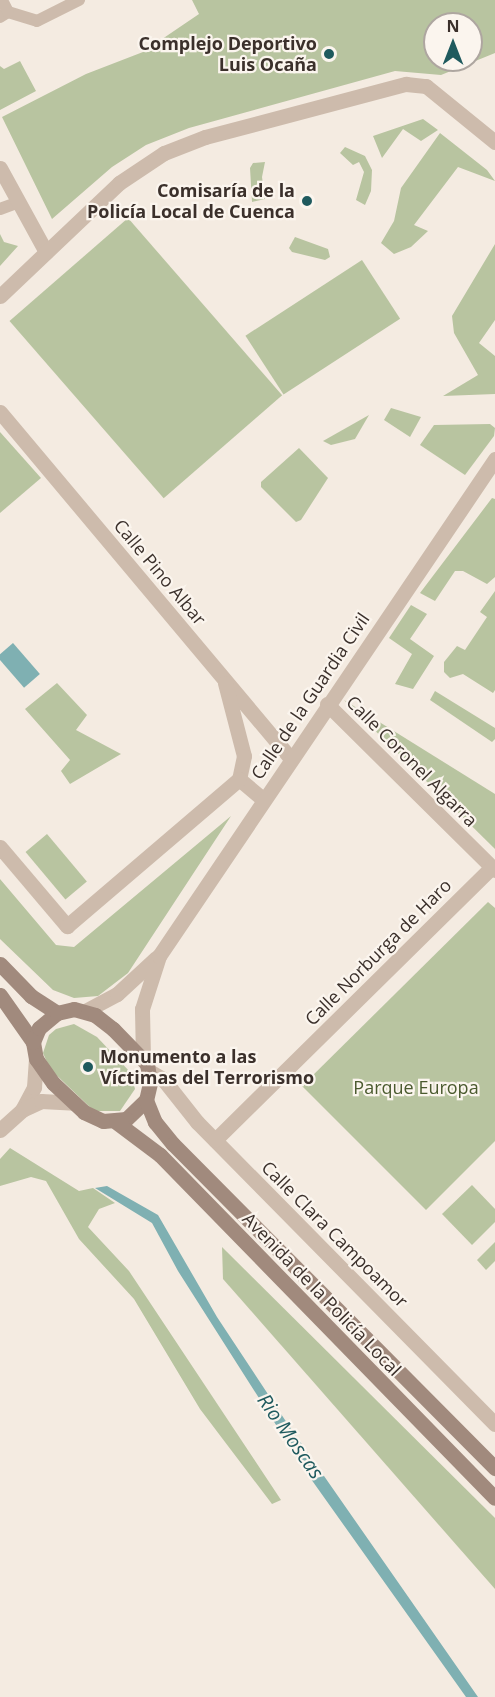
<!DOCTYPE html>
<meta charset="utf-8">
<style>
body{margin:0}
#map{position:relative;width:495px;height:1697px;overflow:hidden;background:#f4ebe1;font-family:"Open Sans",sans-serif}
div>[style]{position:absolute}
.green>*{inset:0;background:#b8c4a0;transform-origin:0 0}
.water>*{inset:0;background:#7fb0b2;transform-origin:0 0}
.pedestrian>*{height:12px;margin:-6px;padding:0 6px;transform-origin:6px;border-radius:6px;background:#cdbbac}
.minor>*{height:15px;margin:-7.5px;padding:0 7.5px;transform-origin:7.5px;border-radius:7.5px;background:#cdbbac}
.secondary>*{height:15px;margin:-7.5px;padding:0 7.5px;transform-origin:7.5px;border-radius:7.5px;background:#a18a7d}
.dots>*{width:16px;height:16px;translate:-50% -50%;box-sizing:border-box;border:3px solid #fbf5ee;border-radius:50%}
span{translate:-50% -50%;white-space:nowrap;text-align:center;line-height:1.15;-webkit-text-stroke:4.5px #fbf5ee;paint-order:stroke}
.poi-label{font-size:18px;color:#3b302b;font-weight:700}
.right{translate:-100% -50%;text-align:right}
.left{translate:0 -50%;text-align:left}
.street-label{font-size:18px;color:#3b302b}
.park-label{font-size:18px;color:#4a5a2e}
.water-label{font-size:20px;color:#1f5a5e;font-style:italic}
.north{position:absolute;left:423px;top:12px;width:60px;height:60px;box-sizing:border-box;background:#fbf5ee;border:2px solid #aea6a0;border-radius:50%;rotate:0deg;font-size:16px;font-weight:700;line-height:24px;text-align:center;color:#3b302b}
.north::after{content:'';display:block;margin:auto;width:21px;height:27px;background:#1f5a5e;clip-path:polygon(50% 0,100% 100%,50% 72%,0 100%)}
</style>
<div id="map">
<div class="green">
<i style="clip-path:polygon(evenodd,192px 0,495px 0,495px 53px,441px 75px,395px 71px,189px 128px,146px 145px,112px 167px,52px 219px,2px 117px,86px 74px,143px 52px,199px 14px,192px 0,435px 24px,471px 24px,471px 60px,435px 60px,435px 24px)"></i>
<i style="clip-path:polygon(20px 61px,36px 91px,0 110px,0 66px,4px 69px)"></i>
<i style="clip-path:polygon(423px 119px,438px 130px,421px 141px,403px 129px,382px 158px,373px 136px)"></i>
<i style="clip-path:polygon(440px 133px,487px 170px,495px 181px,458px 167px,414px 225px,428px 231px,411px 247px,394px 254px,381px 243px,394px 221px,401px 188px)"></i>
<i style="clip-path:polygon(345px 147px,365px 156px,372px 170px,371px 191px,365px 205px,356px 200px,364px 172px,359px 162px,353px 165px,340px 153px)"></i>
<i style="clip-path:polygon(265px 162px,262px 177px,265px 199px,252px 202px,250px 168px,253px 163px)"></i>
<i style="left:128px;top:218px;width:235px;height:157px;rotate:49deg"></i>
<i style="clip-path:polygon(0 234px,4px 242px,18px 246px,0 266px)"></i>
<i style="clip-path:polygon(295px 237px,328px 249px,330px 257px,325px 260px,292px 252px,289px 248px)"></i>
<i style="clip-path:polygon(495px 244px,495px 320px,479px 343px,495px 356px,495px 394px,443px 396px,478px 375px,454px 333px,452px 316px)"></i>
<i style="left:362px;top:260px;width:70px;height:139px;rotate:57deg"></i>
<i style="clip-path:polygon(391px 408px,421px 417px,410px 437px,384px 420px)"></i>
<i style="clip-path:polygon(369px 415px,355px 439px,331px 445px,323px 441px)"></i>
<i style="clip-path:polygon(490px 424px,495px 428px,494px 436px,465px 475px,420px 445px,434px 425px)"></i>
<i style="clip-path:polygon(0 432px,41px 478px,0 513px)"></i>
<i style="clip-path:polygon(299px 448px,328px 478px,301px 520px,296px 522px,261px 487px,261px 482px)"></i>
<i style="clip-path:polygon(492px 498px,495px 499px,495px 577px,487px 584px,463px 571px,455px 571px,435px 601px,420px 593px)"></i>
<i style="clip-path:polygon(495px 591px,495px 690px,493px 693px,463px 674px,450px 678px,444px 672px,444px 662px,457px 646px,465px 650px,487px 617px,480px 612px)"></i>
<i style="clip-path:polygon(411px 605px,427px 614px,410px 639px,434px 656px,413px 689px,395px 684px,412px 654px,389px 638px)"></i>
<i style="clip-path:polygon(57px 683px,87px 715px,76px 730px,121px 754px,70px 784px,61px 771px,70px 760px,25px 709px)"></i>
<i style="clip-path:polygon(435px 691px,495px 728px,495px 739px,492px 742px,430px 700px)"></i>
<i style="clip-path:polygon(344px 700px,495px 794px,495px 849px)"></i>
<i style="clip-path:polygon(231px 816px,128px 973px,98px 996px,74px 998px,53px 990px,0 939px,0 879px,56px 945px,74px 947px)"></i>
<i style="left:47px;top:834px;width:62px;height:28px;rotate:50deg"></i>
<i style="clip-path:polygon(488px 902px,495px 908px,495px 1141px,426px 1210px,302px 1086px)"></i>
<i style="clip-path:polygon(74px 1024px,97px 1037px,131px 1073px,135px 1089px,120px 1111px,94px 1111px,50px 1069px,43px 1053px,49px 1035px,56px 1029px)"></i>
<i style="clip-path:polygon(10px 1148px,79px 1191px,93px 1188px,115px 1203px,99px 1209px,88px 1227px,129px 1271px,281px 1500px,272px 1504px,200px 1409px,134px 1299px,79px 1239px,46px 1181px,31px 1177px,0 1186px,0 1159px)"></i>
<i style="clip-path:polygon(472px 1185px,495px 1209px,495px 1222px,472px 1245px,442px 1214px)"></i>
<i style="clip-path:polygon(495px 1242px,495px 1261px,486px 1270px,477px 1260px)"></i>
<i style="clip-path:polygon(222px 1247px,495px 1518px,495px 1589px,223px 1279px)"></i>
</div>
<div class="water">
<i style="left:13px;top:643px;width:41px;height:21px;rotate:49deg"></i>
<i style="clip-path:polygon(107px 1186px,158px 1215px,217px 1317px,285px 1420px,478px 1697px,466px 1697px,306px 1472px,178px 1271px,152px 1223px,95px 1188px)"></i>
</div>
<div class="pedestrian">
<i style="left:8px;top:12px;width:30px;rotate:17deg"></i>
<i style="left:37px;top:21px;width:47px;rotate:-26.6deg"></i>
<i style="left:0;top:17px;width:9px;rotate:-32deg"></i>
<i style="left:8px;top:12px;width:13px;rotate:-117deg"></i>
<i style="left:0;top:209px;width:20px;rotate:-20deg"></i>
</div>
<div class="minor">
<i style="left:0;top:168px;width:96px;rotate:61.3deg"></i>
<i style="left:0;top:296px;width:164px;rotate:-43.5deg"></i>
<i style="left:119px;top:183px;width:54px;rotate:-33.7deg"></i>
<i style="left:164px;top:153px;width:44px;rotate:-21.3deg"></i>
<i style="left:205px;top:137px;width:208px;rotate:-14.8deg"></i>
<i style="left:406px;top:84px;width:20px;rotate:6deg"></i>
<i style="left:426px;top:86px;width:89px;rotate:39.1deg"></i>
<i style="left:0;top:412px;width:451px;rotate:50deg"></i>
<i style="left:225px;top:683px;width:75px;rotate:75.4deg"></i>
<i style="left:244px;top:756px;width:24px;rotate:102deg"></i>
<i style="left:327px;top:704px;width:236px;rotate:44.7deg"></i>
<i style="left:239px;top:779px;width:31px;rotate:40deg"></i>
<i style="left:0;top:847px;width:104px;rotate:49.7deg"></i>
<i style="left:67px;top:926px;width:226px;rotate:-40.5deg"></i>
<i style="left:85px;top:1011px;width:36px;rotate:-28deg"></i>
<i style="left:117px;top:994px;width:53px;rotate:-42.7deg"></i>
<i style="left:143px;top:1058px;width:49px;rotate:-91.2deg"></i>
<i style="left:142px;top:1009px;width:56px;rotate:-72.2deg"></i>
<i style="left:159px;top:956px;width:600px;rotate:-55.94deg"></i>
<i style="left:149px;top:1071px;width:16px;rotate:30deg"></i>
<i style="left:163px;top:1079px;width:55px;rotate:51.7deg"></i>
<i style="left:197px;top:1122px;width:424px;rotate:45.4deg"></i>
<i style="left:22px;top:1110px;width:26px;rotate:-62deg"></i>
<i style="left:34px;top:1087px;width:28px;rotate:-86deg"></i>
<i style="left:0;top:1130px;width:30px;rotate:-42deg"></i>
<i style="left:22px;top:1110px;width:21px;rotate:-25deg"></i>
<i style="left:41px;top:1101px;width:33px;rotate:3deg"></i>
<i style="left:215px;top:1140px;width:389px;rotate:-44.6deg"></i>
</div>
<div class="secondary">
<i style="left:0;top:964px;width:45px;rotate:45.9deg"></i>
<i style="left:31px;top:996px;width:31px;rotate:33deg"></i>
<i style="left:0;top:995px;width:57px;rotate:54.9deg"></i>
<i style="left:74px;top:1009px;width:22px;rotate:16deg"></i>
<i style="left:95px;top:1015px;width:23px;rotate:38deg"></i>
<i style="left:113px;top:1029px;width:49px;rotate:45.8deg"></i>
<i style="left:147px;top:1064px;width:19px;rotate:81deg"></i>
<i style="left:150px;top:1083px;width:17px;rotate:103deg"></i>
<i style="left:146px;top:1100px;width:28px;rotate:136deg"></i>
<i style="left:126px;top:1119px;width:23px;rotate:175deg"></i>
<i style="left:103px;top:1121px;width:21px;rotate:-155deg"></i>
<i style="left:84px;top:1112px;width:42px;rotate:-136.9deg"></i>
<i style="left:53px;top:1083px;width:29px;rotate:-125deg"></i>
<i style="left:36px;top:1059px;width:17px;rotate:-100deg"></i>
<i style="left:33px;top:1042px;width:15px;rotate:-67deg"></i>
<i style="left:39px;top:1028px;width:23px;rotate:-40deg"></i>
<i style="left:57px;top:1013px;width:17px;rotate:-13deg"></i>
<i style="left:146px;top:1100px;width:24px;rotate:68deg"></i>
<i style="left:155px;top:1122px;width:28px;rotate:51deg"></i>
<i style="left:173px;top:1144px;width:457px;rotate:45.2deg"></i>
<i style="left:116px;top:1122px;width:55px;rotate:36.9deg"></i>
<i style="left:160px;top:1155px;width:479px;rotate:45.7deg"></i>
</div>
<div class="dots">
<i style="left:329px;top:54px;background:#1f5a5e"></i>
<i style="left:307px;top:201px;background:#1f5a5e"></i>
<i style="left:88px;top:1067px;background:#1f5a5e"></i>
</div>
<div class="poi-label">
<span class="right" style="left:317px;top:54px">Complejo Deportivo<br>Luis Ocaña</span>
<span class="right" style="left:295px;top:201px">Comisaría de la<br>Policía Local de Cuenca</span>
<span class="left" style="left:100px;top:1067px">Monumento a las<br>Víctimas del Terrorismo</span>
</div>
<div class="street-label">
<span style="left:160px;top:572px;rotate:50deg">Calle Pino Albar</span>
<span style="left:310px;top:696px;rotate:-56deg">Calle de la Guardia Civil</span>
<span style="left:412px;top:761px;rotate:45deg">Calle Coronel Algarra</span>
<span style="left:378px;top:952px;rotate:-45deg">Calle Norburga de Haro</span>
<span style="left:335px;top:1234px;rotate:45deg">Calle Clara Campoamor</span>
<span style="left:322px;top:1294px;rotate:46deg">Avenida de la Policía Local</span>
</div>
<div class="park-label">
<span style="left:416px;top:1087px">Parque Europa</span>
</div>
<div class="water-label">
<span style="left:291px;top:1436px;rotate:55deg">Rio Moscas</span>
</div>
<div class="north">N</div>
</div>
